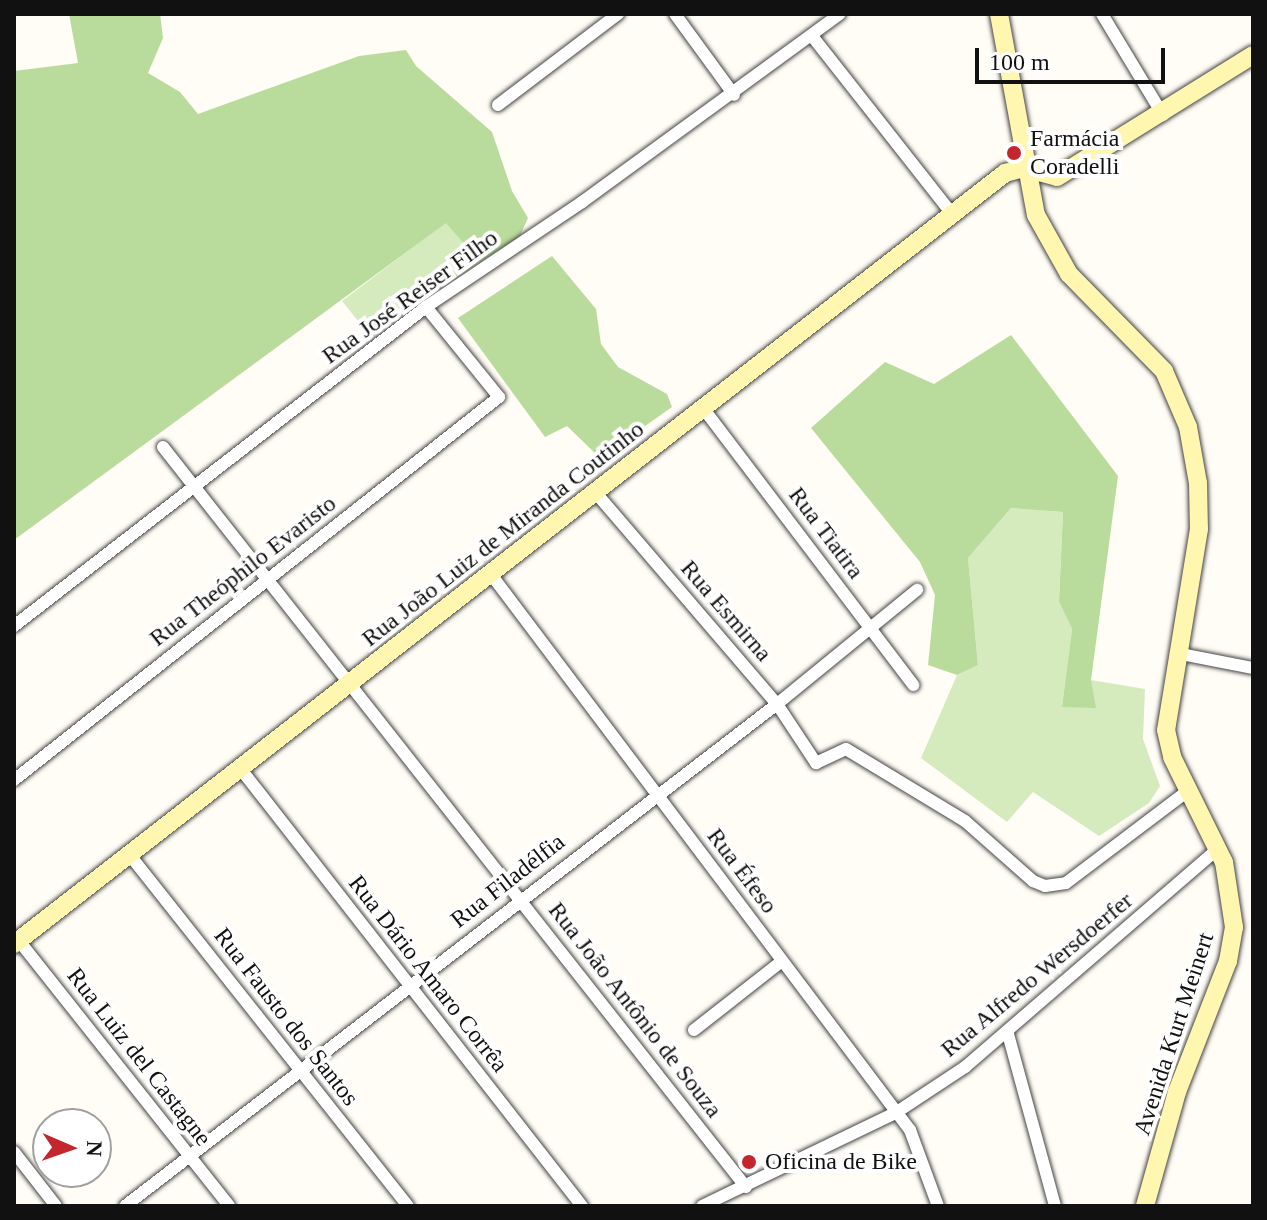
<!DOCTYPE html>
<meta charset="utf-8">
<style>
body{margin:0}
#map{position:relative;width:1267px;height:1220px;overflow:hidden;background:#fffdf5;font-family:Georgia,serif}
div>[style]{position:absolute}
.green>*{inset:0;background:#d5ebbd}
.forest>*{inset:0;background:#b9dc9c}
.roads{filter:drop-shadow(0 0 2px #444) drop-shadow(0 0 2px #444)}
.street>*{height:12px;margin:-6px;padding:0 6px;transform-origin:6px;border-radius:6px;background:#fff}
.secondary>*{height:18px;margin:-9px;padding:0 9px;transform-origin:9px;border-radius:9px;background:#fff6b0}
.dots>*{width:22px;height:22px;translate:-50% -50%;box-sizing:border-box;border:4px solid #fff;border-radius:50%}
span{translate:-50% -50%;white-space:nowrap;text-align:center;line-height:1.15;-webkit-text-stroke:8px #fff;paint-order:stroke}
.poi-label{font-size:24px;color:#111}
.left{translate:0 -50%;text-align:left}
.street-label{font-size:24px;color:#111}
.frame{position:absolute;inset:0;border:16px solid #111;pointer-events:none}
.north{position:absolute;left:32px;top:1108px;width:80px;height:80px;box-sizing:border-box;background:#fff;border:2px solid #a0a0a0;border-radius:50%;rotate:92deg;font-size:22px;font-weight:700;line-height:32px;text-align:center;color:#111}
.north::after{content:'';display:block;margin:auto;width:28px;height:36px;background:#c4262e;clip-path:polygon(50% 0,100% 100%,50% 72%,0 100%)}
.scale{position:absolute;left:975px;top:48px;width:190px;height:36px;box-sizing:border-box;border:4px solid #111;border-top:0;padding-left:10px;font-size:24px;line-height:28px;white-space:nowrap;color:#111;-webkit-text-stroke:6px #fff;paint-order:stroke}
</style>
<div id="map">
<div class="green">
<i style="clip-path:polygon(446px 222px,480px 262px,371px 337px,342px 301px)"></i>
<i style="clip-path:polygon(1011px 508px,1063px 512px,1059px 600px,1072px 629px,1062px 707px,1091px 680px,1145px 689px,1143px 739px,1160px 786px,1149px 803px,1099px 836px,1033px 792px,1007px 822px,921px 758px,957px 675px,978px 665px,968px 558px)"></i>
</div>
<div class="forest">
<i style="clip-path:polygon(69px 14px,160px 14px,163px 38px,148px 73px,180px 92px,198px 114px,359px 56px,406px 50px,416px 66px,492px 132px,512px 191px,528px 218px,520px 236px,480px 262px,446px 223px,14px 540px,14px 71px,78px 63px)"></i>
<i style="clip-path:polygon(552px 256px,596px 309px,601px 344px,618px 367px,667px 394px,672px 407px,600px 458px,567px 426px,545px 437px,458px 318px)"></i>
<i style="clip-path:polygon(1011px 335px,1118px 476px,1091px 680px,1096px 708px,1062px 707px,1072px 629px,1059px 601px,1063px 512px,1011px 508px,968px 558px,978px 665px,957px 675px,928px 665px,935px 595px,920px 562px,811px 428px,885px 362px,934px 384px)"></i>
</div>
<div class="roads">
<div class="street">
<i style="left:675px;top:14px;width:100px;rotate:53.9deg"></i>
<i style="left:1102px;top:14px;width:118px;rotate:58.9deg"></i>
<i style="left:812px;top:36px;width:226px;rotate:51.8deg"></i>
<i style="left:498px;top:105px;width:151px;rotate:-37.2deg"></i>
<i style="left:703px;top:408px;width:348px;rotate:52.8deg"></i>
<i style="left:163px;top:447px;width:942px;rotate:51.77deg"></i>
<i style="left:596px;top:493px;width:278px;rotate:49.4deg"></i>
<i style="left:777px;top:704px;width:71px;rotate:56.5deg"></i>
<i style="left:816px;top:763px;width:33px;rotate:-25deg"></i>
<i style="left:846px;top:749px;width:139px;rotate:31.2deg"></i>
<i style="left:965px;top:821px;width:91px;rotate:41.4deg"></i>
<i style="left:1033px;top:881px;width:13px;rotate:23deg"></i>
<i style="left:1045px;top:886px;width:21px;rotate:-8deg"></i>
<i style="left:1066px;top:883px;width:154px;rotate:-37.1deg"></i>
<i style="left:490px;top:573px;width:698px;rotate:52.98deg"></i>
<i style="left:910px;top:1130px;width:81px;rotate:69.8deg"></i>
<i style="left:14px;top:626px;width:521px;rotate:-37.75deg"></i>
<i style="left:426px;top:307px;width:188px;rotate:-33.9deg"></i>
<i style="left:582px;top:202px;width:319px;rotate:-36.1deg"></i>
<i style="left:1176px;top:653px;width:78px;rotate:11deg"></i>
<i style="left:240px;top:768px;width:556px;rotate:52.02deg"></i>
<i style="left:14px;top:780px;width:618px;rotate:-38.3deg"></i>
<i style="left:499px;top:397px;width:116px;rotate:-129deg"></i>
<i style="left:129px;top:854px;width:449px;rotate:51.6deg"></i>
<i style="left:16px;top:937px;width:343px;rotate:51.6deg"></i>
<i style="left:694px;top:1030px;width:112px;rotate:-38.1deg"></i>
<i style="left:1008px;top:1034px;width:178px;rotate:74.7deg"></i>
<i style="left:14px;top:1152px;width:68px;rotate:52.1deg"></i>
<i style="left:125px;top:1206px;width:823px;rotate:-37.59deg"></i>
<i style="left:777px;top:704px;width:181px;rotate:-39.2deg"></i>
<i style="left:702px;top:1206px;width:216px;rotate:-25.7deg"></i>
<i style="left:897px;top:1112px;width:82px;rotate:-33.5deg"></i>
<i style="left:965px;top:1067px;width:335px;rotate:-40.8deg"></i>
</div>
<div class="secondary">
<i style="left:999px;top:14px;width:204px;rotate:79.6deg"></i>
<i style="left:1036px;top:215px;width:68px;rotate:60.8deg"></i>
<i style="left:1069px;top:274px;width:136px;rotate:45.6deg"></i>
<i style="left:1164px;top:371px;width:61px;rotate:66.8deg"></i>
<i style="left:1188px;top:427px;width:57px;rotate:79.9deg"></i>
<i style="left:1198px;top:483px;width:46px;rotate:88.8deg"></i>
<i style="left:1199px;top:529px;width:204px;rotate:99.3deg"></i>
<i style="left:1166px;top:730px;width:28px;rotate:77deg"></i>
<i style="left:1172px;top:757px;width:117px;rotate:63.7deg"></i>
<i style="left:1224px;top:862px;width:66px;rotate:81.3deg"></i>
<i style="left:1234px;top:927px;width:35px;rotate:100deg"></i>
<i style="left:1228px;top:961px;width:141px;rotate:111.3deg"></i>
<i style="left:1177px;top:1092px;width:118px;rotate:105.7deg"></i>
<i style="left:1024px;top:168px;width:34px;rotate:15deg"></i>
<i style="left:1057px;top:177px;width:231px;rotate:-31.9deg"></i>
<i style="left:14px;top:944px;width:1256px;rotate:-37.88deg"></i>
<i style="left:1005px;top:173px;width:20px;rotate:-15deg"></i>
</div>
</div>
<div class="dots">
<i style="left:1014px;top:153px;background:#c4262e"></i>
<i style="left:749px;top:1162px;background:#c4262e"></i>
</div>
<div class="poi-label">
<span class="left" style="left:1030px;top:153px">Farmácia<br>Coradelli</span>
<span class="left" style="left:765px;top:1162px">Oficina de Bike</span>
</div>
<div class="street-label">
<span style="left:410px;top:297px;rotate:-36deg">Rua José Reiser Filho</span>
<span style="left:826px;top:533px;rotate:53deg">Rua Tiatira</span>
<span style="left:503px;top:534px;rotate:-38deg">Rua João Luiz de Miranda Coutinho</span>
<span style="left:243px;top:571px;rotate:-38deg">Rua Theóphilo Evaristo</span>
<span style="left:726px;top:611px;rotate:49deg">Rua Esmirna</span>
<span style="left:742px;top:871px;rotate:53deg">Rua Éfeso</span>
<span style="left:508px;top:881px;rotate:-38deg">Rua Filadélfia</span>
<span style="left:428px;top:974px;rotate:52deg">Rua Dário Amaro Corrêa</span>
<span style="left:1037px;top:975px;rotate:-40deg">Rua Alfredo Wersdoerfer</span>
<span style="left:635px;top:1010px;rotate:52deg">Rua João Antônio de Souza</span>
<span style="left:286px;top:1017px;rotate:52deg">Rua Fausto dos Santos</span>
<span style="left:1174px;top:1034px;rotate:-72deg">Avenida Kurt Meinert</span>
<span style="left:139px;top:1057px;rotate:52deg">Rua Luiz del Castagne</span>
</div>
<div class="frame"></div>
<div class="north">N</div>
<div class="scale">100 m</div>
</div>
